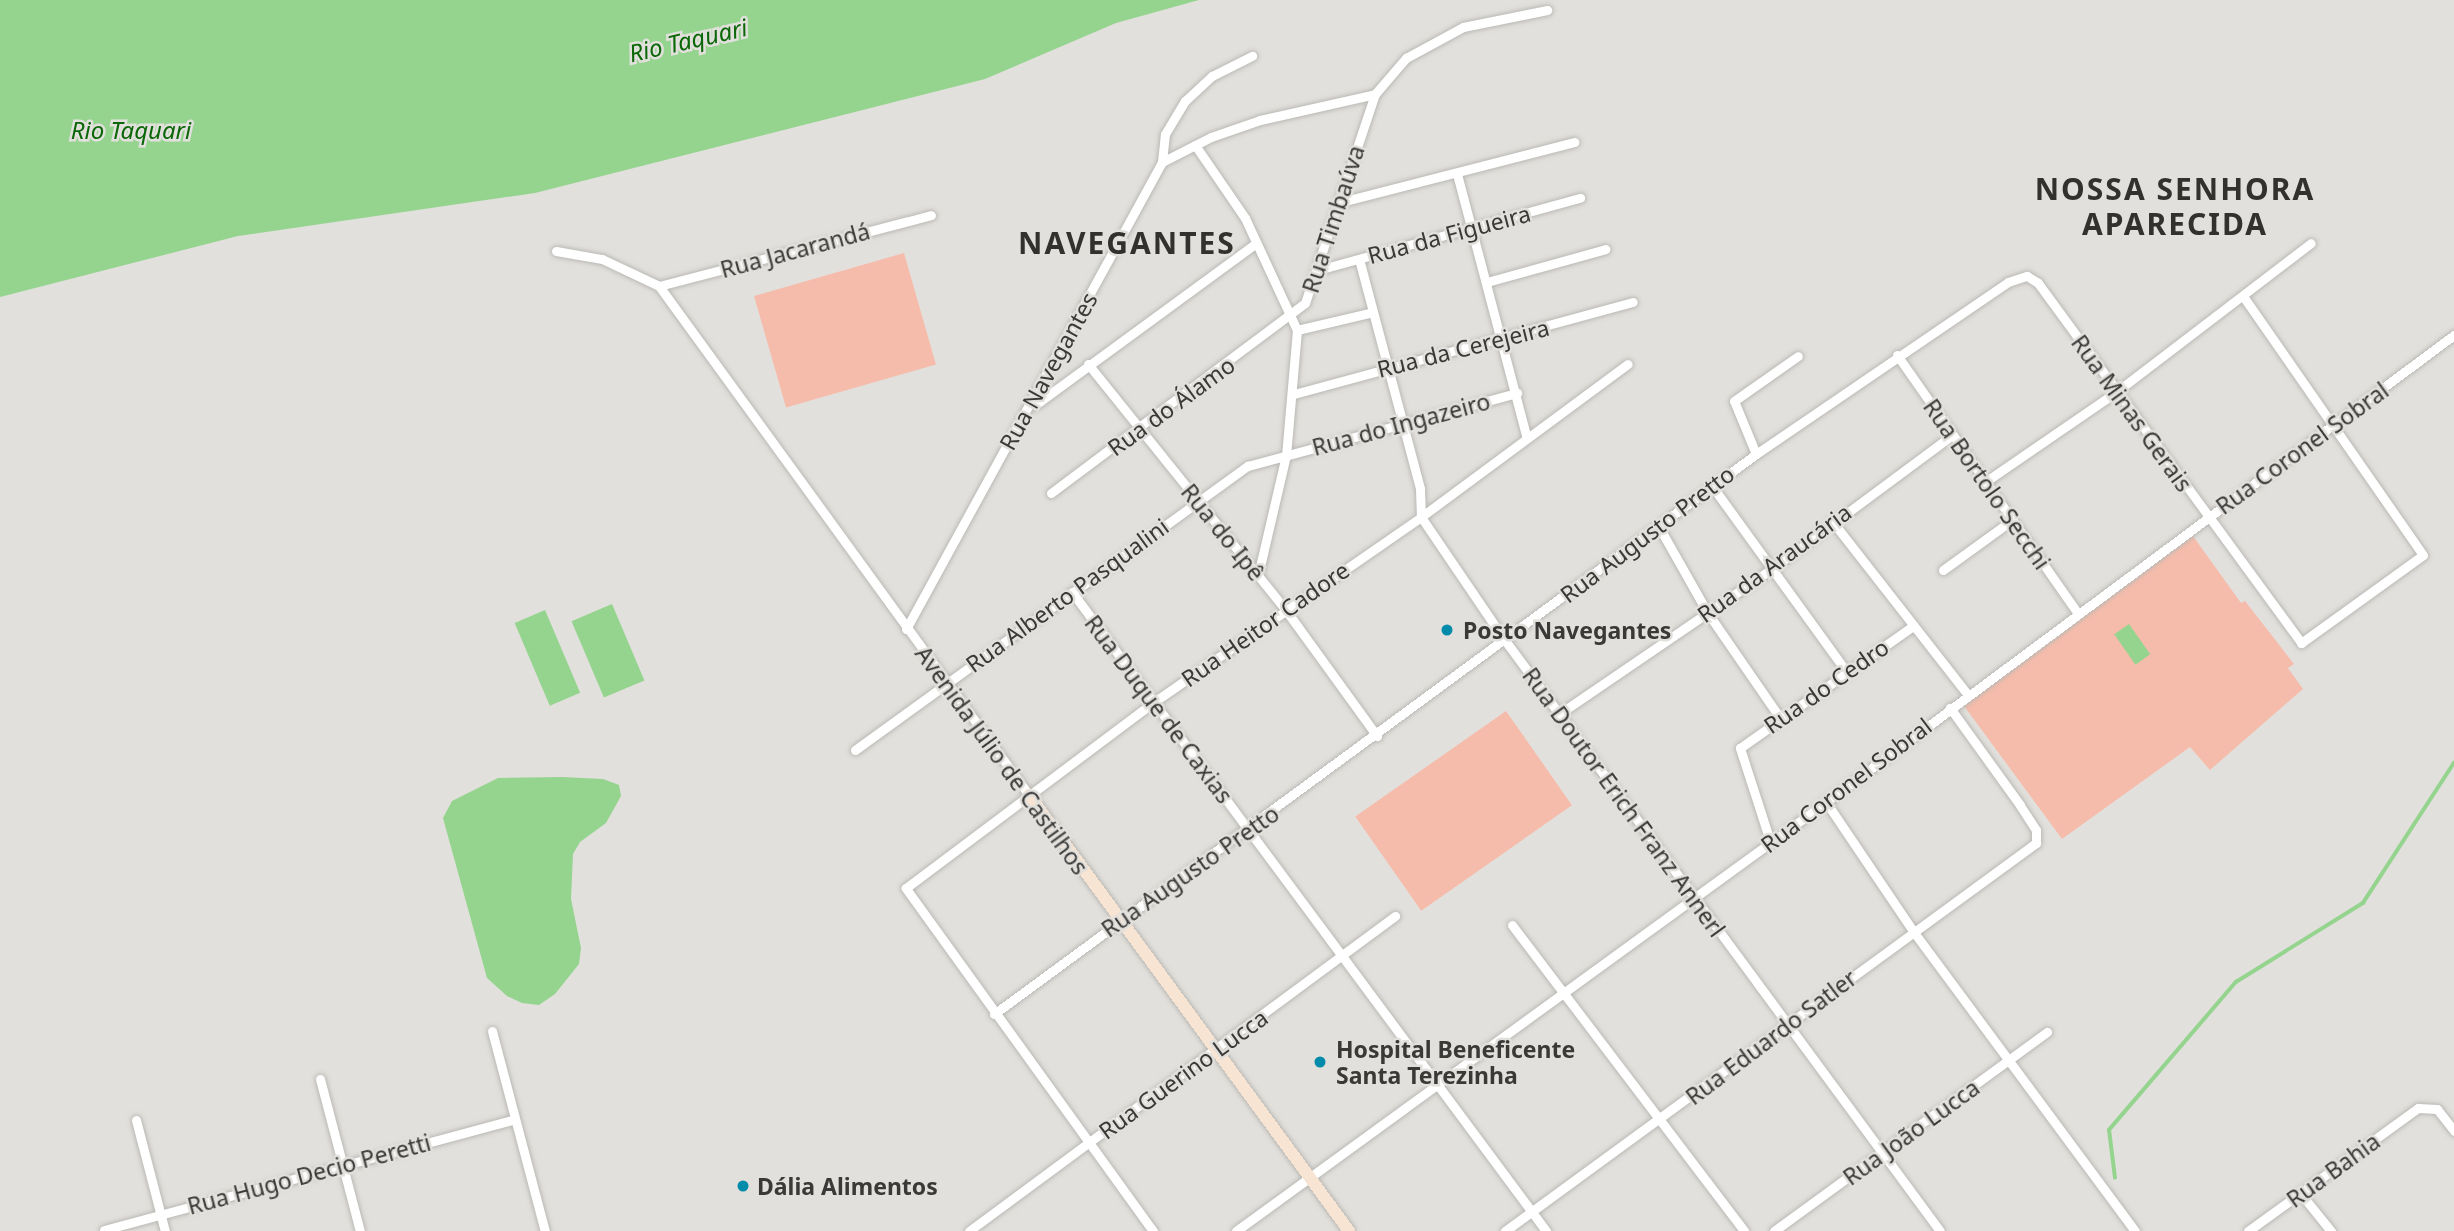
<!DOCTYPE html>
<meta charset="utf-8">
<style>
body{margin:0}
#map{position:relative;width:2454px;height:1231px;overflow:hidden;background:#e2e0dc;font-family:"Noto Sans",sans-serif}
div>[style]{position:absolute}
.green>*{inset:0;background:#f6bcab;transform-origin:0 0}
.water>*{inset:0;background:#94d48e;transform-origin:0 0}
.stream>*{height:3.5px;margin:-1.75px;padding:0 1.75px;transform-origin:1.75px;border-radius:1.75px;background:#94d48e}
.roads{filter:drop-shadow(0 0 2px #bab9b5) drop-shadow(0 0 2px #bab9b5)}
.street>*{height:9px;margin:-4.5px;padding:0 4.5px;transform-origin:4.5px;border-radius:4.5px;background:#fff}
.secondary>*{height:12px;margin:-6px;padding:0 6px;transform-origin:6px;border-radius:6px;background:#f7e4d2}
.dots>*{width:19px;height:19px;translate:-50% -50%;box-sizing:border-box;border:4px solid #e2e0dc;border-radius:50%}
span{translate:-50% -50%;white-space:nowrap;text-align:center;line-height:1.15;-webkit-text-stroke:5px #e2e0dc;paint-order:stroke}
.street-label{font-size:23px;color:#3a3938}
.poi-label{font-size:23px;color:#3a3938;font-weight:700}
.left{translate:0 -50%;text-align:left}
.water-label{font-size:24px;color:#0b6707;font-style:italic}
.district-label{font-size:30px;color:#32312d;font-weight:700;letter-spacing:2px}
</style>
<div id="map">
<div class="green">
<i style="left:904px;top:253px;width:116px;height:156px;rotate:74deg"></i>
<i style="clip-path:polygon(2193px 536px,2241px 603px,2245px 601px,2294px 664px,2288px 668px,2303px 689px,2210px 770px,2190px 747px,2062px 839px,1964px 706px)"></i>
<i style="left:1506px;top:711px;width:115px;height:184px;rotate:55deg"></i>
</div>
<div class="water">
<i style="clip-path:polygon(0 0,1199px 0,1116px 23px,985px 79px,535px 193px,238px 236px,0 297px)"></i>
<i style="left:612px;top:604px;width:83px;height:44px;rotate:67deg"></i>
<i style="left:545px;top:610px;width:90px;height:33px;rotate:67deg"></i>
<i style="left:2129px;top:624px;width:37px;height:18px;rotate:55deg"></i>
<i style="clip-path:polygon(562px 777px,603px 779px,619px 785px,621px 796px,606px 823px,580px 842px,573px 854px,571px 899px,581px 948px,579px 964px,555px 994px,539px 1005px,522px 1003px,507px 996px,487px 978px,443px 818px,452px 801px,498px 778px)"></i>
</div>
<div class="stream">
<i style="left:2115px;top:1178px;width:48px;rotate:-97.1deg"></i>
<i style="left:2109px;top:1130px;width:195px;rotate:-49.4deg"></i>
<i style="left:2236px;top:982px;width:150px;rotate:-31.9deg"></i>
<i style="left:2363px;top:903px;width:167px;rotate:-57deg"></i>
</div>
<div class="roads">
<div class="street">
<i style="left:1195px;top:145px;width:88px;rotate:55.6deg"></i>
<i style="left:1245px;top:218px;width:123px;rotate:65.1deg"></i>
<i style="left:1297px;top:330px;width:125px;rotate:95deg"></i>
<i style="left:1286px;top:455px;width:123px;rotate:103.1deg"></i>
<i style="left:1162px;top:162px;width:28px;rotate:-84deg"></i>
<i style="left:1165px;top:134px;width:39px;rotate:-59deg"></i>
<i style="left:1185px;top:101px;width:37px;rotate:-43deg"></i>
<i style="left:1212px;top:76px;width:45px;rotate:-26.6deg"></i>
<i style="left:1457px;top:174px;width:270px;rotate:75.2deg"></i>
<i style="left:1341px;top:202px;width:241px;rotate:-14.4deg"></i>
<i style="left:556px;top:251px;width:47px;rotate:9.9deg"></i>
<i style="left:602px;top:259px;width:63px;rotate:25.3deg"></i>
<i style="left:659px;top:286px;width:629px;rotate:53.99deg"></i>
<i style="left:1359px;top:259px;width:238px;rotate:75.1deg"></i>
<i style="left:1420px;top:489px;width:28px;rotate:88deg"></i>
<i style="left:1421px;top:517px;width:148px;rotate:55.8deg"></i>
<i style="left:1504px;top:639px;width:735px;rotate:53.63deg"></i>
<i style="left:1318px;top:270px;width:272px;rotate:-15.4deg"></i>
<i style="left:1487px;top:282px;width:123px;rotate:-15.5deg"></i>
<i style="left:659px;top:286px;width:281px;rotate:-14.6deg"></i>
<i style="left:1297px;top:330px;width:78px;rotate:-13.3deg"></i>
<i style="left:1897px;top:355px;width:314px;rotate:55deg"></i>
<i style="left:1088px;top:364px;width:314px;rotate:51.2deg"></i>
<i style="left:1285px;top:609px;width:157px;rotate:54.1deg"></i>
<i style="left:1294px;top:394px;width:351px;rotate:-15.2deg"></i>
<i style="left:1035px;top:405px;width:274px;rotate:-36.2deg"></i>
<i style="left:1756px;top:454px;width:57px;rotate:-112.5deg"></i>
<i style="left:1734px;top:401px;width:78px;rotate:-35.1deg"></i>
<i style="left:1985px;top:482px;width:159px;rotate:-34.5deg"></i>
<i style="left:2116px;top:392px;width:245px;rotate:-37.4deg"></i>
<i style="left:1712px;top:486px;width:228px;rotate:54.1deg"></i>
<i style="left:1051px;top:493px;width:317px;rotate:-36.8deg"></i>
<i style="left:1305px;top:303px;width:220px;rotate:-71.5deg"></i>
<i style="left:1375px;top:94px;width:48px;rotate:-49.3deg"></i>
<i style="left:1406px;top:58px;width:65px;rotate:-28.5deg"></i>
<i style="left:1463px;top:27px;width:86px;rotate:-11.4deg"></i>
<i style="left:1832px;top:521px;width:219px;rotate:52deg"></i>
<i style="left:1659px;top:527px;width:98px;rotate:60.5deg"></i>
<i style="left:1707px;top:612px;width:129px;rotate:55.4deg"></i>
<i style="left:1943px;top:570px;width:85px;rotate:-35.9deg"></i>
<i style="left:1072px;top:592px;width:796px;rotate:53.43deg"></i>
<i style="left:906px;top:629px;width:533px;rotate:-61.27deg"></i>
<i style="left:1162px;top:162px;width:55px;rotate:-27deg"></i>
<i style="left:1211px;top:137px;width:52px;rotate:-19.1deg"></i>
<i style="left:1260px;top:120px;width:118px;rotate:-12.7deg"></i>
<i style="left:1559px;top:714px;width:259px;rotate:-34.3deg"></i>
<i style="left:1773px;top:568px;width:223px;rotate:-36.6deg"></i>
<i style="left:855px;top:750px;width:485px;rotate:-35.9deg"></i>
<i style="left:1248px;top:466px;width:279px;rotate:-15.2deg"></i>
<i style="left:1826px;top:802px;width:156px;rotate:56deg"></i>
<i style="left:1913px;top:931px;width:373px;rotate:53.5deg"></i>
<i style="left:1770px;top:841px;width:98px;rotate:-107.9deg"></i>
<i style="left:1740px;top:748px;width:212px;rotate:-35.2deg"></i>
<i style="left:1512px;top:925px;width:384px;rotate:52.8deg"></i>
<i style="left:994px;top:1014px;width:946px;rotate:-36.31deg"></i>
<i style="left:1756px;top:454px;width:305px;rotate:-34.3deg"></i>
<i style="left:2008px;top:282px;width:20px;rotate:-18deg"></i>
<i style="left:2027px;top:276px;width:13px;rotate:32deg"></i>
<i style="left:2038px;top:283px;width:446px;rotate:53.8deg"></i>
<i style="left:2301px;top:643px;width:150px;rotate:-35.8deg"></i>
<i style="left:2423px;top:555px;width:315px;rotate:-124.8deg"></i>
<i style="left:492px;top:1031px;width:207px;rotate:75.2deg"></i>
<i style="left:320px;top:1079px;width:157px;rotate:75.3deg"></i>
<i style="left:136px;top:1120px;width:115px;rotate:75.4deg"></i>
<i style="left:2301px;top:1194px;width:48px;rotate:51deg"></i>
<i style="left:104px;top:1230px;width:425px;rotate:-15.1deg"></i>
<i style="left:969px;top:1231px;width:530px;rotate:-36.48deg"></i>
<i style="left:1153px;top:1231px;width:423px;rotate:-125.8deg"></i>
<i style="left:906px;top:888px;width:310px;rotate:-36.9deg"></i>
<i style="left:1154px;top:702px;width:325px;rotate:-34.7deg"></i>
<i style="left:1421px;top:517px;width:257px;rotate:-36.5deg"></i>
<i style="left:1236px;top:1231px;width:729px;rotate:-36.02deg"></i>
<i style="left:1826px;top:802px;width:783px;rotate:-36.64deg"></i>
<i style="left:1505px;top:1231px;width:658px;rotate:-36.16deg"></i>
<i style="left:2036px;top:843px;width:13px;rotate:-90deg"></i>
<i style="left:2036px;top:830px;width:30px;rotate:-123deg"></i>
<i style="left:2020px;top:805px;width:120px;rotate:-125.8deg"></i>
<i style="left:1774px;top:1231px;width:338px;rotate:-36.1deg"></i>
<i style="left:2248px;top:1231px;width:210px;rotate:-35.9deg"></i>
<i style="left:2418px;top:1108px;width:19px;rotate:3deg"></i>
<i style="left:2437px;top:1109px;width:28px;rotate:52deg"></i>
</div>
<div class="secondary">
<i style="left:1029px;top:795px;width:541px;rotate:53.72deg"></i>
</div>
</div>
<div class="dots">
<i style="left:1447px;top:630px;background:#018baa"></i>
<i style="left:1320px;top:1062px;background:#018baa"></i>
<i style="left:743px;top:1186px;background:#018baa"></i>
</div>
<div class="street-label">
<span style="left:1333px;top:219px;rotate:-72deg">Rua Timbaúva</span>
<span style="left:1449px;top:234px;rotate:-15deg">Rua da Figueira</span>
<span style="left:795px;top:250px;rotate:-15deg">Rua Jacarandá</span>
<span style="left:1463px;top:348px;rotate:-14deg">Rua da Cerejeira</span>
<span style="left:1048px;top:371px;rotate:-61deg">Rua Navegantes</span>
<span style="left:1171px;top:406px;rotate:-36deg">Rua do Álamo</span>
<span style="left:2132px;top:413px;rotate:54deg">Rua Minas Gerais</span>
<span style="left:1401px;top:424px;rotate:-15deg">Rua do Ingazeiro</span>
<span style="left:2302px;top:448px;rotate:-36deg">Rua Coronel Sobral</span>
<span style="left:1987px;top:484px;rotate:55deg">Rua Bortolo Secchi</span>
<span style="left:1223px;top:532px;rotate:51deg">Rua do Ipê</span>
<span style="left:1647px;top:534px;rotate:-37deg">Rua Augusto Pretto</span>
<span style="left:1774px;top:563px;rotate:-36deg">Rua da Araucária</span>
<span style="left:1067px;top:595px;rotate:-36deg">Rua Alberto Pasqualini</span>
<span style="left:1265px;top:624px;rotate:-35deg">Rua Heitor Cadore</span>
<span style="left:1826px;top:686px;rotate:-35deg">Rua do Cedro</span>
<span style="left:1159px;top:709px;rotate:53deg">Rua Duque de Caxias</span>
<span style="left:1002px;top:760px;rotate:54deg">Avenida Júlio de Castilhos</span>
<span style="left:1846px;top:785px;rotate:-37deg">Rua Coronel Sobral</span>
<span style="left:1624px;top:802px;rotate:54deg">Rua Doutor Erich Franz Annerl</span>
<span style="left:1190px;top:871px;rotate:-35deg">Rua Augusto Pretto</span>
<span style="left:1771px;top:1037px;rotate:-37deg">Rua Eduardo Satler</span>
<span style="left:1183px;top:1074px;rotate:-36deg">Rua Guerino Lucca</span>
<span style="left:1911px;top:1132px;rotate:-36deg">Rua João Lucca</span>
<span style="left:2333px;top:1170px;rotate:-36deg">Rua Bahia</span>
<span style="left:309px;top:1174px;rotate:-15deg">Rua Hugo Decio Peretti</span>
</div>
<div class="poi-label">
<span class="left" style="left:1463px;top:630px">Posto Navegantes</span>
<span class="left" style="left:1336px;top:1062px">Hospital Beneficente<br>Santa Terezinha</span>
<span class="left" style="left:757px;top:1186px">Dália Alimentos</span>
</div>
<div class="water-label">
<span style="left:688px;top:40px;rotate:-13deg">Rio Taquari</span>
<span style="left:131px;top:130px">Rio Taquari</span>
</div>
<div class="district-label">
<span style="left:2175px;top:206px">NOSSA SENHORA<br>APARECIDA</span>
<span style="left:1127px;top:243px">NAVEGANTES</span>
</div>
</div>
